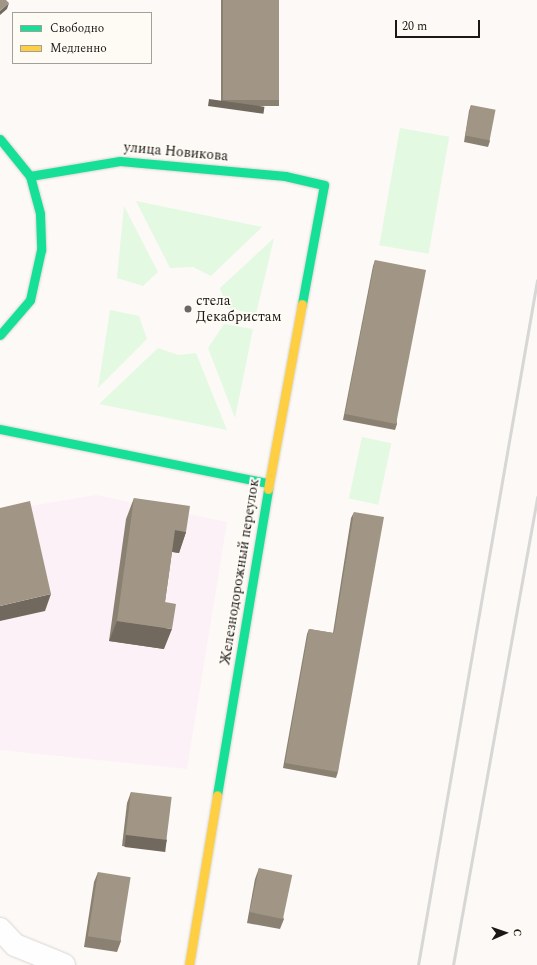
<!DOCTYPE html>
<meta charset="utf-8">
<style>
body{margin:0}
#map{position:relative;width:537px;height:965px;overflow:hidden;background:#fcf9f6;font-family:Spectral,serif}
div>[style]{position:absolute}
.commercial>*{inset:0;background:#fdf1f8}
.green>*{inset:0;background:#e4f9e2;transform-origin:0 0}
.roads{filter:drop-shadow(0 0 1px #d8d5d3) drop-shadow(0 0 1px #d8d5d3)}
.street>*{height:22px;margin:-11px;padding:0 11px;transform-origin:11px;border-radius:11px;background:#fffefe}
.fast>*{height:9px;margin:-4.5px;padding:0 4.5px;transform-origin:4.5px;border-radius:4.5px;background:#16e098}
.slow>*{height:9px;margin:-4.5px;padding:0 4.5px;transform-origin:4.5px;border-radius:4.5px;background:#ffcf43}
.rail>*{height:3px;margin:-1.5px;padding:0 1.5px;transform-origin:1.5px;border-radius:1.5px;background:#d7d7d6}
.wall>*{inset:0;background:#8a8172;transform-origin:0 0}
.shaded-wall>*{inset:0;background:#71695d;transform-origin:0 0}
.building>*{inset:0;background:#a19685;transform-origin:0 0}
.dots>*{width:11px;height:11px;translate:-50% -50%;box-sizing:border-box;border:2px solid #fefaf4;border-radius:50%}
span{translate:-50% -50%;white-space:nowrap;text-align:center;line-height:1.15;-webkit-text-stroke:4px #fefaf4;paint-order:stroke}
.street-label{font-size:14px;color:#1b1917}
.poi-label{font-size:14px;color:#1b1917}
.left{translate:0 -50%;text-align:left}
.legend{position:absolute;left:12px;top:12px;width:140px;height:52px;box-sizing:border-box;background:#fefaf4;border:1px solid #a3a09c;margin:0;padding:5px 7px;list-style:none;font-size:12px;color:#1b1917}
.legend li{display:flex;align-items:center;gap:8px;height:20px}
.legend b{width:20px;border:1px solid #a3a09c}
.north{position:absolute;left:485px;top:913px;width:40px;height:40px;-webkit-text-stroke:3px #fefaf4;paint-order:stroke;rotate:88deg;font-size:11px;font-weight:700;line-height:16px;text-align:center;color:#1b1917}
.north::after{content:'';display:block;margin:auto;width:14px;height:18px;background:#1b1917;clip-path:polygon(50% 0,100% 100%,50% 72%,0 100%)}
.scale{position:absolute;left:395px;top:20px;width:85px;height:18px;box-sizing:border-box;border:2px solid #1b1917;border-top:0;padding-left:5px;font-size:12px;line-height:14px;white-space:nowrap;color:#1b1917;-webkit-text-stroke:3px #fefaf4;paint-order:stroke}
</style>
<div id="map">
<div class="commercial">
<i style="clip-path:polygon(96px 495px,227px 522px,187px 769px,0 750px,0 511px)"></i>
</div>
<div class="green">
<i style="left:400px;top:128px;width:50px;height:119px;rotate:10deg"></i>
<i style="clip-path:polygon(136px 201px,262px 227px,211px 276px,193px 267px,170px 268px)"></i>
<i style="clip-path:polygon(124px 206px,158px 272px,143px 286px,117px 278px)"></i>
<i style="clip-path:polygon(274px 238px,256px 314px,227px 308px,220px 288px)"></i>
<i style="clip-path:polygon(110px 310px,139px 316px,147px 339px,98px 388px)"></i>
<i style="clip-path:polygon(224px 324px,253px 329px,235px 418px,208px 348px)"></i>
<i style="clip-path:polygon(158px 348px,178px 355px,196px 353px,227px 430px,99px 404px)"></i>
<i style="left:362px;top:437px;width:30px;height:63px;rotate:12deg"></i>
</div>
<div class="roads">
<div class="street">
<i style="left:0;top:929px;width:22px;rotate:47deg"></i>
<i style="left:15px;top:945px;width:53px;rotate:22.2deg"></i>
</div>
<div class="fast">
<i style="left:0;top:139px;width:48px;rotate:51deg"></i>
<i style="left:30px;top:176px;width:39px;rotate:75deg"></i>
<i style="left:40px;top:214px;width:36px;rotate:88deg"></i>
<i style="left:41px;top:250px;width:51px;rotate:102.4deg"></i>
<i style="left:30px;top:300px;width:46px;rotate:130.6deg"></i>
<i style="left:30px;top:176px;width:91px;rotate:-9.5deg"></i>
<i style="left:120px;top:161px;width:166px;rotate:5.2deg"></i>
<i style="left:285px;top:176px;width:40px;rotate:13deg"></i>
<i style="left:324px;top:185px;width:121px;rotate:100.5deg"></i>
<i style="left:0;top:429px;width:274px;rotate:11.4deg"></i>
<i style="left:217px;top:795px;width:310px;rotate:-80.5deg"></i>
</div>
<div class="slow">
<i style="left:268px;top:489px;width:188px;rotate:-79.6deg"></i>
<i style="left:189px;top:965px;width:172px;rotate:-80.6deg"></i>
</div>
</div>
<div class="rail">
<i style="left:418px;top:965px;width:695px;rotate:-80.14deg"></i>
<i style="left:453px;top:965px;width:476px;rotate:-79.8deg"></i>
</div>
<div class="wall">
<i style="left:221px;top:0;width:58px;height:106px"></i>
<i style="clip-path:polygon(471px 105px,490px 141px,488px 147px,464px 142px,469px 111px)"></i>
<i style="clip-path:polygon(375px 260px,397px 424px,395px 430px,343px 420px,373px 266px)"></i>
<i style="clip-path:polygon(134px 498px,186px 532px,179px 553px,172px 552px,165px 602px,164px 649px,109px 641px,126px 519px)"></i>
<i style="clip-path:polygon(354px 512px,338px 772px,336px 778px,283px 768px,307px 634px,309px 629px,333px 633px,351px 518px)"></i>
<i style="clip-path:polygon(131px 792px,167px 840px,163px 851px,122px 846px,127px 803px)"></i>
<i style="clip-path:polygon(259px 868px,284px 919px,280px 929px,247px 923px,255px 879px)"></i>
<i style="clip-path:polygon(98px 872px,121px 941px,117px 952px,84px 947px,94px 882px)"></i>
</div>
<div class="shaded-wall">
<i style="clip-path:polygon(9px 3px,7px 9px,0 15px,0 11px)"></i>
<i style="left:209px;top:99px;width:56px;height:7px;rotate:8deg"></i>
<i style="clip-path:polygon(175px 530px,186px 532px,179px 553px,167px 551px)"></i>
<i style="clip-path:polygon(51px 594px,45px 611px,0 621px,0 606px)"></i>
<i style="clip-path:polygon(117px 621px,172px 629px,164px 649px,109px 641px)"></i>
<i style="left:126px;top:835px;width:41px;height:12px;rotate:7deg"></i>
</div>
<div class="building">
<i style="clip-path:polygon(0 0,6px 0,9px 3px,0 11px)"></i>
<i style="left:223px;top:0;width:56px;height:100px"></i>
<i style="left:471px;top:105px;width:25px;height:31px;rotate:11deg"></i>
<i style="left:375px;top:260px;width:52px;height:157px;rotate:11deg"></i>
<i style="clip-path:polygon(134px 498px,190px 506px,186px 532px,175px 530px,165px 602px,176px 604px,172px 629px,117px 621px)"></i>
<i style="clip-path:polygon(30px 501px,51px 594px,0 606px,0 508px)"></i>
<i style="clip-path:polygon(354px 512px,384px 517px,338px 772px,285px 763px,309px 629px,334px 633px)"></i>
<i style="left:131px;top:792px;width:41px;height:43px;rotate:7deg"></i>
<i style="left:259px;top:868px;width:34px;height:45px;rotate:12deg"></i>
<i style="left:98px;top:872px;width:33px;height:65px;rotate:9deg"></i>
</div>
<div class="dots">
<i style="left:188px;top:309px;background:#6a6765"></i>
</div>
<div class="street-label">
<span style="left:176px;top:152px;rotate:5deg">улица Новикова</span>
<span style="left:240px;top:572px;rotate:-81deg">Железнодорожный переулок</span>
</div>
<div class="poi-label">
<span class="left" style="left:196px;top:309px">стела<br>Декабристам</span>
</div>
<ul class="legend">
<li><b style="height:5px;background:#16e098"></b>Свободно</li>
<li><b style="height:5px;background:#ffcf43"></b>Медленно</li>
</ul>
<div class="north">С</div>
<div class="scale">20 m</div>
</div>
